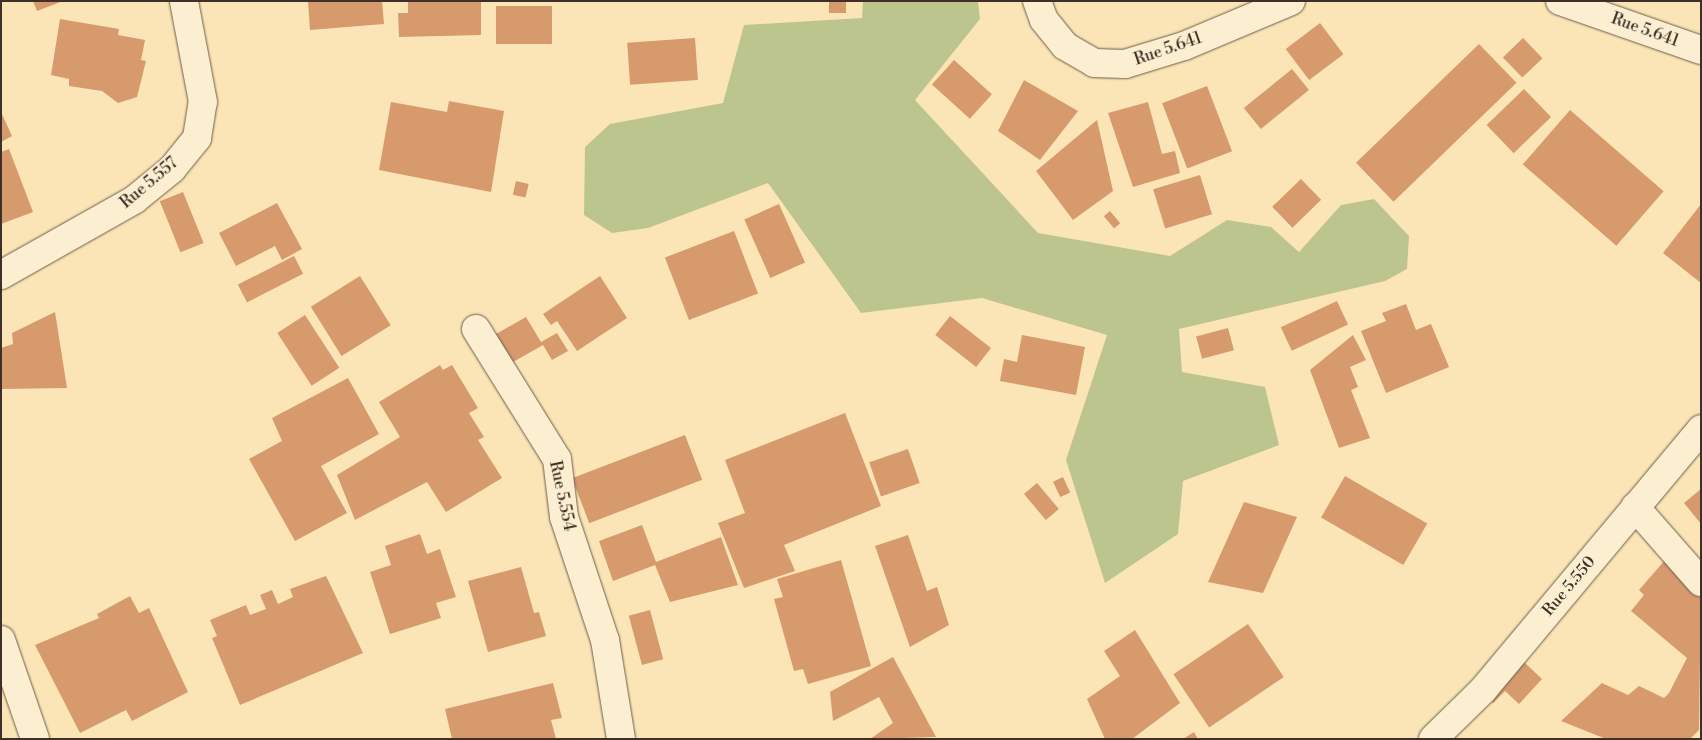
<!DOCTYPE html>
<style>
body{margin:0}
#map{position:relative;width:1702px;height:740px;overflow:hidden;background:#fbe5b6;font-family:"Libre Bodoni",serif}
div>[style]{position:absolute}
.green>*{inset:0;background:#bdc58f}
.building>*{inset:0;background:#d69a6d;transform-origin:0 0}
.roads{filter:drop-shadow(0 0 1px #6d5c4c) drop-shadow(0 0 1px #6d5c4c)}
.minor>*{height:28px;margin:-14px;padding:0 14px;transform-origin:14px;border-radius:14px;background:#fceed0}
span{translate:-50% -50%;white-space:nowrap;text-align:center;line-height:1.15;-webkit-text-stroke:4px #fceed0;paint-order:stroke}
.street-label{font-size:16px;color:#3e2f29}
.frame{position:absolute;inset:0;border:2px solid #3e2f29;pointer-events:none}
</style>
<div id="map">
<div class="green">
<i style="clip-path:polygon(863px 1px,978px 1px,980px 19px,915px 100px,1038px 233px,1170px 256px,1227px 220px,1271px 227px,1299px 252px,1341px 205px,1374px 199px,1409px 236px,1407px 269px,1385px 281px,1179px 329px,1182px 372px,1265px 387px,1279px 445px,1183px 481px,1178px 534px,1105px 583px,1066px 460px,1107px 335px,982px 298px,861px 313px,768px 183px,648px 228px,612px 233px,584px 215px,585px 147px,610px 124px,723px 103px,744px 25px,862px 18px)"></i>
</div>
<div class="building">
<i style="clip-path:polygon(33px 1px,63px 1px,37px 11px)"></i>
<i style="clip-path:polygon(308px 1px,382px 1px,384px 24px,310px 30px)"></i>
<i style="clip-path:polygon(408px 1px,481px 1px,481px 35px,399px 37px,398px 13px,408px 13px)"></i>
<i style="left:829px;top:1px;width:17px;height:12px"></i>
<i style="left:496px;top:6px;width:56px;height:38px"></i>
<i style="clip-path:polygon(60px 19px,119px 29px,118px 35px,145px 40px,141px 60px,146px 61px,137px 97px,118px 103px,102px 91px,69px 86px,69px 79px,51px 75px)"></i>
<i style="left:1320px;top:23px;width:39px;height:43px;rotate:53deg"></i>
<i style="left:695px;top:38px;width:42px;height:68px;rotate:86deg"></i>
<i style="left:1523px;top:38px;width:28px;height:28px;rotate:46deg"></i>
<i style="left:1479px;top:44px;width:54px;height:171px;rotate:46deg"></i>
<i style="left:954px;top:60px;width:51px;height:33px;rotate:42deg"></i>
<i style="left:1292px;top:69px;width:27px;height:62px;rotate:51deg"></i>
<i style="clip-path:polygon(1024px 80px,1078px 111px,1040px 160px,998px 131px)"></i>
<i style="left:1207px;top:86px;width:70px;height:48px;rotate:69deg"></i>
<i style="left:1524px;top:89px;width:39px;height:52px;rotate:46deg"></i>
<i style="clip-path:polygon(449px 101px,504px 111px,491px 192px,379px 170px,391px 102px,447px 112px)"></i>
<i style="clip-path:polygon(1148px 102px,1162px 154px,1175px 151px,1180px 173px,1133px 187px,1108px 113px)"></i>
<i style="left:1570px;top:110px;width:124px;height:72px;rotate:41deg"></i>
<i style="clip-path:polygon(1px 112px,12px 136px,1px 142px)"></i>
<i style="clip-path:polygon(1097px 120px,1113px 191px,1073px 220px,1036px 171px)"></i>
<i style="clip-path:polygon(9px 149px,33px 212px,1px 224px,1px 152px)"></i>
<i style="left:1200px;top:175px;width:41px;height:49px;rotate:73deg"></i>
<i style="left:1301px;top:179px;width:29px;height:40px;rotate:46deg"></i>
<i style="left:516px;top:181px;width:13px;height:14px;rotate:13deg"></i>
<i style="left:183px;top:192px;width:55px;height:25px;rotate:68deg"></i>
<i style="clip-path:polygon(277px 203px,302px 249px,282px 260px,275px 246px,236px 266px,219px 233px)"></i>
<i style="left:779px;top:204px;width:64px;height:38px;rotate:66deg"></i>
<i style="clip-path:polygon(1701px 204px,1701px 283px,1663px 253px)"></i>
<i style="left:1110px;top:211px;width:16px;height:8px;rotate:50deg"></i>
<i style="left:734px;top:231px;width:67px;height:74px;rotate:69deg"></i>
<i style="left:294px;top:256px;width:20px;height:63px;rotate:63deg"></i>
<i style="left:360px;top:276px;width:58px;height:58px;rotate:58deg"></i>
<i style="clip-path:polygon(600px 276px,627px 318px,577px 351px,557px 321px,551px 325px,543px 314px)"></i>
<i style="left:1337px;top:301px;width:26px;height:62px;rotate:65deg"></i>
<i style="clip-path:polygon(1406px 304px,1416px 330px,1431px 324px,1449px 367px,1386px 393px,1361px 331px,1386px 321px,1382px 313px)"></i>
<i style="clip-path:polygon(55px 312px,67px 388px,1px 389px,1px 348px,13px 344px,12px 333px)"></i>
<i style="left:305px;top:315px;width:63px;height:33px;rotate:57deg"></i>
<i style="left:950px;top:316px;width:52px;height:24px;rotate:38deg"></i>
<i style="clip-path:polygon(526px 317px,541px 342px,557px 333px,568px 351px,552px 360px,543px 345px,513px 362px,496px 334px)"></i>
<i style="left:1228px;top:328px;width:23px;height:33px;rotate:75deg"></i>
<i style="clip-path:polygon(1022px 335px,1085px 347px,1076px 395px,1000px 381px,1004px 359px,1017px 362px)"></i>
<i style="clip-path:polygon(1353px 335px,1366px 360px,1350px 367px,1358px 387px,1351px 390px,1370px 438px,1339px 448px,1310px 370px)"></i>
<i style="clip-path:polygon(440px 365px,443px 370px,452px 365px,478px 408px,469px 413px,484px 437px,478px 440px,502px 478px,446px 512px,427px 482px,355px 520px,337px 475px,400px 437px,379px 402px)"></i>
<i style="clip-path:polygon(348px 378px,379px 434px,321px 466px,347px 513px,295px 541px,249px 459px,282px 441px,272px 418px)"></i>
<i style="clip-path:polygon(845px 413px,881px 506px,784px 545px,795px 571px,744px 588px,718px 523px,745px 513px,725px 460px)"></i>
<i style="left:685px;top:435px;width:48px;height:121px;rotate:69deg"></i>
<i style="left:908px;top:449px;width:36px;height:41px;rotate:71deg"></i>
<i style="left:1345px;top:476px;width:95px;height:48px;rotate:30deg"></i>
<i style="left:1063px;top:477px;width:17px;height:11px;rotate:65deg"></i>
<i style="left:1037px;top:483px;width:34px;height:17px;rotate:50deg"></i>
<i style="clip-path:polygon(1701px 489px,1701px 524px,1684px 503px)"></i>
<i style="clip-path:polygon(1244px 502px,1297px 517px,1263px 593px,1208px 582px)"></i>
<i style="clip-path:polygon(642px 525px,656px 562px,721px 537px,738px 585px,670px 602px,655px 565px,613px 581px,599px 541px)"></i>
<i style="clip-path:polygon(420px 534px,427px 554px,440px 549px,456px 597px,436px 603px,441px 618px,390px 634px,370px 572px,391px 565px,385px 546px)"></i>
<i style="clip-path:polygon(908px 535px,927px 591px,937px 587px,949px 625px,910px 647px,875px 546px)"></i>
<i style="clip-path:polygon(1672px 552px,1701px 589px,1699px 730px,1690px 739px,1606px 739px,1561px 721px,1602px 683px,1628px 695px,1639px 686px,1664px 698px,1669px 693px,1687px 658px,1631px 611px,1644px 595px,1639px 590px)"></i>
<i style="clip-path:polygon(841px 560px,871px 666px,808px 684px,803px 669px,794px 671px,774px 599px,783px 597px,777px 579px)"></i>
<i style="clip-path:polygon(521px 567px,534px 613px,539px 612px,546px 636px,488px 652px,468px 581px)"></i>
<i style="clip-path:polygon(326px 576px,363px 653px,240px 705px,212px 638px,217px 636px,210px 620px,246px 605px,250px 615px,266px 609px,260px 595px,272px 590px,278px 604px,293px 597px,290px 589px)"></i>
<i style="clip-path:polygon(130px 596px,139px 613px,149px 608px,188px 692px,132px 721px,126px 710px,80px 733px,35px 645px,99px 618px,97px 614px)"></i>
<i style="left:650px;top:610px;width:51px;height:22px;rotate:75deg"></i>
<i style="left:1248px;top:624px;width:64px;height:90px;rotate:56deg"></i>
<i style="clip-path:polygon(1135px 630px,1180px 703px,1132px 739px,1105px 739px,1087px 699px,1120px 676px,1104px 651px)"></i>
<i style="clip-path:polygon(893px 657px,936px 737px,870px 739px,893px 723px,879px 697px,833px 721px,830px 692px)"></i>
<i style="clip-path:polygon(1523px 661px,1542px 679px,1519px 704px,1505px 691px,1493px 703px,1482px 692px)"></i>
<i style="clip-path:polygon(553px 683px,562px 718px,551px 720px,556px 739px,452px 739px,445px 709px)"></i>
<i style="clip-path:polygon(1194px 732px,1198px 739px,1183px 739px)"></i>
</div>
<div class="roads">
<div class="minor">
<i style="left:1037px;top:1px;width:20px;rotate:70deg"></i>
<i style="left:1044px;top:20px;width:33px;rotate:51deg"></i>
<i style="left:1065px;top:46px;width:34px;rotate:30deg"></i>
<i style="left:1094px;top:63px;width:31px;rotate:2deg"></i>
<i style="left:1125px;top:64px;width:62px;rotate:-17deg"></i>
<i style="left:1184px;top:46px;width:116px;rotate:-22.8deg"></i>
<i style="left:1560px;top:1px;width:149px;rotate:19.2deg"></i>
<i style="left:1px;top:275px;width:153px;rotate:-29.4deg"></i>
<i style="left:134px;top:200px;width:49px;rotate:-39.2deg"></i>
<i style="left:172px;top:169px;width:40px;rotate:-51deg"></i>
<i style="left:197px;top:138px;width:36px;rotate:-81deg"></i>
<i style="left:203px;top:102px;width:103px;rotate:-100.7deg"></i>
<i style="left:476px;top:329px;width:153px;rotate:58.1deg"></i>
<i style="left:557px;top:459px;width:58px;rotate:83.1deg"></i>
<i style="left:564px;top:517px;width:130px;rotate:71.6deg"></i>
<i style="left:605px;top:640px;width:100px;rotate:80.8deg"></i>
<i style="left:1635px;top:507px;width:100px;rotate:48.7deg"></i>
<i style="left:1px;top:640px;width:105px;rotate:71deg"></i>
<i style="left:1433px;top:739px;width:70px;rotate:-44.4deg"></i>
<i style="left:1483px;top:690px;width:340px;rotate:-50.1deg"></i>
</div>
</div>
<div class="street-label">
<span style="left:1645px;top:30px;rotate:20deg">Rue 5.641</span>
<span style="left:1168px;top:49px;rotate:-19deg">Rue 5.641</span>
<span style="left:149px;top:183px;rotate:-40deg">Rue 5.557</span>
<span style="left:562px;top:496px;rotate:78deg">Rue 5.554</span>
<span style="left:1569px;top:586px;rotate:-50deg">Rue 5.550</span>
</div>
<div class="frame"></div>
</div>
